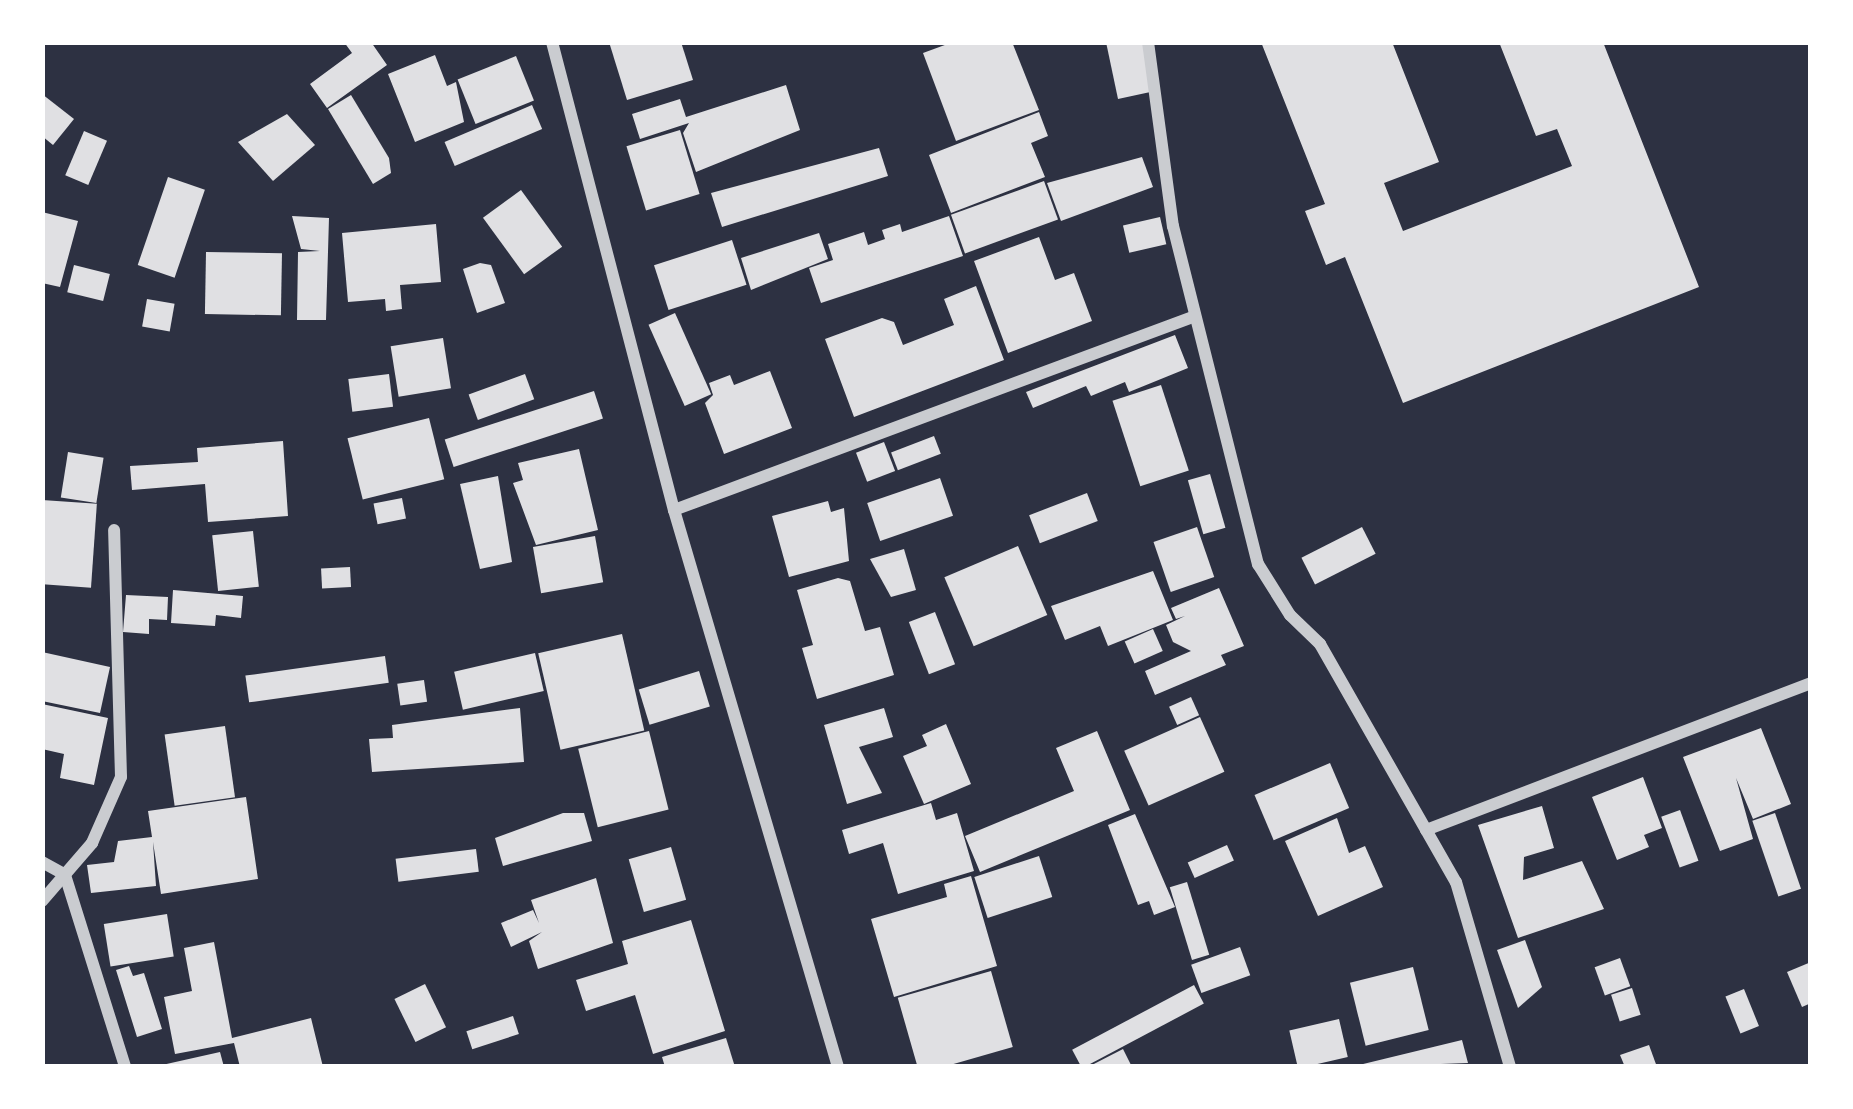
<!DOCTYPE html>
<style>
body{margin:0}
#map{position:relative;width:1853px;height:1109px;overflow:hidden;background:#2d3142;font-family:Arial,sans-serif}
div>[style]{position:absolute}
.building>*{inset:0;background:#e0e0e3;transform-origin:0 0}
.minor>*{height:12px;margin:-6px;padding:0 6px;transform-origin:6px;border-radius:6px;background:#caccd0}
span{translate:-50% -50%;white-space:nowrap;text-align:center;line-height:1.15;-webkit-text-stroke:12px #fff;paint-order:stroke}
.frame{position:absolute;inset:0;border:45px solid #fff;pointer-events:none}
</style>
<div id="map">
<div class="building">
<i style="clip-path:polygon(344px 42px,371px 42px,387px 65px,327px 108px,310px 84px,352px 53px)"></i>
<i style="clip-path:polygon(609px 42px,681px 42px,693px 80px,627px 100px)"></i>
<i style="clip-path:polygon(953px 42px,1012px 42px,1039px 110px,956px 141px,923px 53px)"></i>
<i style="clip-path:polygon(1106px 42px,1145px 42px,1155px 91px,1118px 99px)"></i>
<i style="clip-path:polygon(1261px 42px,1392px 42px,1439px 162px,1384px 183px,1403px 231px,1572px 166px,1557px 129px,1536px 136px,1499px 42px,1603px 42px,1699px 287px,1403px 403px,1345px 257px,1326px 265px,1305px 211px,1325px 204px)"></i>
<i style="clip-path:polygon(435px 55px,447px 86px,456px 82px,464px 122px,415px 142px,388px 74px)"></i>
<i style="left:516px;top:56px;width:48px;height:63px;rotate:68deg"></i>
<i style="clip-path:polygon(786px 85px,800px 130px,696px 172px,683px 133px,689px 123px,640px 139px,632px 114px,680px 99px,686px 117px)"></i>
<i style="clip-path:polygon(42px 94px,74px 119px,53px 145px,42px 136px)"></i>
<i style="clip-path:polygon(351px 95px,389px 158px,391px 173px,373px 184px,328px 109px)"></i>
<i style="left:532px;top:105px;width:26px;height:95px;rotate:67deg"></i>
<i style="clip-path:polygon(1039px 112px,1048px 136px,1031px 143px,1045px 177px,951px 213px,929px 155px)"></i>
<i style="clip-path:polygon(287px 114px,315px 145px,273px 181px,238px 142px)"></i>
<i style="left:680px;top:130px;width:67px;height:56px;rotate:73deg"></i>
<i style="left:84px;top:131px;width:25px;height:48px;rotate:23deg"></i>
<i style="clip-path:polygon(879px 148px,888px 176px,722px 227px,711px 193px)"></i>
<i style="clip-path:polygon(1142px 157px,1153px 187px,1061px 221px,1047px 183px)"></i>
<i style="left:168px;top:177px;width:39px;height:93px;rotate:19deg"></i>
<i style="left:1044px;top:181px;width:41px;height:99px;rotate:70deg"></i>
<i style="left:521px;top:190px;width:70px;height:47px;rotate:54deg"></i>
<i style="clip-path:polygon(42px 212px,78px 221px,60px 287px,42px 283px)"></i>
<i style="clip-path:polygon(292px 216px,329px 218px,326px 320px,297px 320px,298px 252px,320px 251px,301px 249px)"></i>
<i style="clip-path:polygon(949px 216px,963px 256px,821px 303px,809px 268px,833px 260px,828px 244px,864px 232px,868px 245px,885px 239px,882px 230px,900px 224px,902px 232px)"></i>
<i style="left:1160px;top:217px;width:28px;height:38px;rotate:77deg"></i>
<i style="clip-path:polygon(436px 224px,441px 282px,400px 285px,402px 309px,386px 311px,385px 299px,348px 302px,342px 233px)"></i>
<i style="clip-path:polygon(819px 233px,828px 259px,751px 290px,741px 258px)"></i>
<i style="clip-path:polygon(1039px 237px,1055px 280px,1074px 273px,1092px 321px,1008px 353px,974px 261px)"></i>
<i style="left:732px;top:240px;width:47px;height:82px;rotate:72deg"></i>
<i style="left:206px;top:252px;width:76px;height:62px;rotate:1deg"></i>
<i style="clip-path:polygon(480px 263px,491px 265px,505px 303px,477px 313px,463px 269px)"></i>
<i style="left:74px;top:265px;width:37px;height:28px;rotate:14deg"></i>
<i style="clip-path:polygon(976px 286px,1004px 360px,854px 417px,825px 339px,882px 318px,894px 322px,903px 345px,954px 325px,944px 299px)"></i>
<i style="left:147px;top:299px;width:28px;height:28px;rotate:10deg"></i>
<i style="left:675px;top:313px;width:89px;height:29px;rotate:66deg"></i>
<i style="clip-path:polygon(1175px 335px,1188px 368px,1129px 392px,1125px 382px,1091px 396px,1086px 386px,1033px 408px,1026px 392px)"></i>
<i style="left:443px;top:338px;width:51px;height:53px;rotate:81deg"></i>
<i style="clip-path:polygon(770px 371px,792px 428px,724px 454px,705px 403px,713px 395px,709px 383px,730px 375px,734px 385px)"></i>
<i style="left:389px;top:374px;width:33px;height:41px;rotate:83deg"></i>
<i style="left:525px;top:374px;width:27px;height:60px;rotate:70deg"></i>
<i style="left:1161px;top:385px;width:90px;height:51px;rotate:72deg"></i>
<i style="left:594px;top:391px;width:29px;height:157px;rotate:72deg"></i>
<i style="left:429px;top:418px;width:63px;height:84px;rotate:76deg"></i>
<i style="left:934px;top:436px;width:19px;height:46px;rotate:69deg"></i>
<i style="clip-path:polygon(283px 441px,288px 516px,208px 522px,205px 484px,132px 490px,130px 466px,198px 462px,197px 448px)"></i>
<i style="left:884px;top:442px;width:31px;height:30px;rotate:69deg"></i>
<i style="clip-path:polygon(579px 449px,598px 530px,536px 545px,513px 483px,523px 480px,518px 463px)"></i>
<i style="left:68px;top:452px;width:36px;height:46px;rotate:9deg"></i>
<i style="left:1210px;top:474px;width:56px;height:23px;rotate:74deg"></i>
<i style="clip-path:polygon(498px 476px,512px 562px,480px 569px,460px 484px)"></i>
<i style="left:940px;top:478px;width:40px;height:77px;rotate:71deg"></i>
<i style="left:1087px;top:493px;width:30px;height:62px;rotate:69deg"></i>
<i style="left:402px;top:498px;width:21px;height:29px;rotate:79deg"></i>
<i style="left:42px;top:500px;width:55px;height:84px;rotate:4deg"></i>
<i style="clip-path:polygon(828px 501px,831px 512px,844px 508px,849px 561px,789px 577px,772px 516px)"></i>
<i style="left:1197px;top:527px;width:53px;height:46px;rotate:71deg"></i>
<i style="left:1362px;top:527px;width:30px;height:68px;rotate:63deg"></i>
<i style="left:253px;top:531px;width:56px;height:41px;rotate:84deg"></i>
<i style="left:595px;top:536px;width:47px;height:63px;rotate:80deg"></i>
<i style="left:1018px;top:546px;width:75px;height:80px;rotate:67deg"></i>
<i style="clip-path:polygon(904px 549px,916px 590px,891px 597px,870px 559px)"></i>
<i style="left:350px;top:567px;width:20px;height:29px;rotate:87deg"></i>
<i style="clip-path:polygon(1153px 571px,1173px 620px,1108px 646px,1100px 626px,1065px 640px,1051px 606px)"></i>
<i style="clip-path:polygon(838px 578px,850px 581px,865px 631px,880px 627px,894px 675px,817px 699px,802px 648px,813px 645px,797px 590px)"></i>
<i style="clip-path:polygon(1219px 588px,1244px 646px,1221px 655px,1226px 665px,1155px 695px,1145px 671px,1191px 651px,1173px 642px,1166px 625px,1185px 616px,1176px 619px,1171px 608px)"></i>
<i style="clip-path:polygon(173px 590px,243px 596px,241px 618px,216px 615px,215px 626px,171px 623px)"></i>
<i style="clip-path:polygon(126px 595px,168px 597px,167px 620px,149px 619px,149px 634px,123px 632px)"></i>
<i style="left:935px;top:612px;width:56px;height:28px;rotate:69deg"></i>
<i style="left:1153px;top:629px;width:24px;height:31px;rotate:66deg"></i>
<i style="left:622px;top:634px;width:99px;height:86px;rotate:77deg"></i>
<i style="clip-path:polygon(42px 652px,110px 667px,100px 713px,42px 701px)"></i>
<i style="left:535px;top:653px;width:39px;height:83px;rotate:77deg"></i>
<i style="left:385px;top:656px;width:27px;height:141px;rotate:82deg"></i>
<i style="left:699px;top:671px;width:37px;height:63px;rotate:73deg"></i>
<i style="left:424px;top:680px;width:22px;height:27px;rotate:82deg"></i>
<i style="left:1191px;top:697px;width:20px;height:24px;rotate:66deg"></i>
<i style="clip-path:polygon(42px 704px,108px 718px,94px 785px,60px 778px,64px 754px,42px 749px)"></i>
<i style="clip-path:polygon(520px 708px,524px 762px,372px 772px,369px 739px,393px 738px,392px 725px)"></i>
<i style="clip-path:polygon(884px 708px,893px 737px,859px 747px,882px 793px,847px 804px,824px 725px)"></i>
<i style="left:1200px;top:717px;width:60px;height:83px;rotate:66deg"></i>
<i style="clip-path:polygon(946px 724px,971px 784px,924px 804px,903px 756px,927px 746px,922px 735px)"></i>
<i style="left:225px;top:726px;width:72px;height:61px;rotate:82deg"></i>
<i style="clip-path:polygon(1761px 728px,1791px 804px,1753px 819px,1736px 778px,1753px 839px,1720px 851px,1683px 757px)"></i>
<i style="left:649px;top:731px;width:81px;height:73px;rotate:76deg"></i>
<i style="clip-path:polygon(1097px 731px,1130px 810px,980px 872px,965px 836px,1074px 791px,1056px 748px)"></i>
<i style="left:1330px;top:763px;width:49px;height:82px;rotate:67deg"></i>
<i style="clip-path:polygon(1643px 777px,1662px 828px,1644px 835px,1649px 847px,1617px 860px,1592px 797px)"></i>
<i style="clip-path:polygon(246px 797px,258px 879px,161px 894px,153px 842px,156px 886px,91px 893px,87px 865px,114px 862px,118px 841px,152px 837px,148px 811px)"></i>
<i style="clip-path:polygon(931px 803px,936px 820px,957px 813px,974px 871px,898px 894px,883px 843px,849px 854px,842px 830px)"></i>
<i style="clip-path:polygon(1542px 806px,1554px 848px,1524px 857px,1523px 880px,1582px 861px,1604px 909px,1518px 938px,1478px 825px)"></i>
<i style="left:1680px;top:810px;width:54px;height:20px;rotate:70deg"></i>
<i style="clip-path:polygon(563px 813px,584px 813px,592px 841px,503px 866px,495px 838px)"></i>
<i style="left:1775px;top:813px;width:80px;height:24px;rotate:71deg"></i>
<i style="clip-path:polygon(1135px 814px,1175px 907px,1154px 915px,1149px 901px,1138px 905px,1108px 825px)"></i>
<i style="clip-path:polygon(1337px 818px,1349px 853px,1365px 846px,1383px 887px,1318px 916px,1285px 841px)"></i>
<i style="left:1227px;top:845px;width:17px;height:43px;rotate:66deg"></i>
<i style="left:671px;top:847px;width:55px;height:44px;rotate:74deg"></i>
<i style="left:476px;top:849px;width:23px;height:81px;rotate:83deg"></i>
<i style="left:1039px;top:856px;width:43px;height:68px;rotate:72deg"></i>
<i style="clip-path:polygon(971px 876px,997px 966px,894px 997px,871px 919px,947px 897px,944px 884px)"></i>
<i style="clip-path:polygon(596px 878px,613px 943px,538px 969px,529px 941px,542px 932px,511px 947px,501px 923px,533px 910px,539px 923px,531px 900px)"></i>
<i style="left:1187px;top:882px;width:76px;height:18px;rotate:73deg"></i>
<i style="left:167px;top:914px;width:43px;height:64px;rotate:81deg"></i>
<i style="clip-path:polygon(691px 920px,725px 1031px,653px 1054px,635px 995px,586px 1011px,576px 980px,628px 964px,622px 941px)"></i>
<i style="clip-path:polygon(1525px 940px,1542px 987px,1518px 1008px,1497px 950px)"></i>
<i style="clip-path:polygon(214px 942px,232px 1038px,311px 1018px,323px 1067px,240px 1067px,234px 1043px,175px 1054px,164px 997px,192px 991px,184px 948px)"></i>
<i style="left:1240px;top:947px;width:30px;height:52px;rotate:70deg"></i>
<i style="left:1620px;top:958px;width:30px;height:27px;rotate:70deg"></i>
<i style="clip-path:polygon(1811px 962px,1811px 1003px,1802px 1007px,1787px 972px)"></i>
<i style="clip-path:polygon(129px 966px,133px 976px,144px 973px,162px 1029px,137px 1037px,116px 970px)"></i>
<i style="left:1413px;top:967px;width:65px;height:65px;rotate:76deg"></i>
<i style="left:991px;top:971px;width:79px;height:97px;rotate:74deg"></i>
<i style="left:425px;top:984px;width:48px;height:34px;rotate:64deg"></i>
<i style="left:1194px;top:985px;width:21px;height:138px;rotate:62deg"></i>
<i style="left:1632px;top:988px;width:28px;height:22px;rotate:72deg"></i>
<i style="left:1744px;top:989px;width:40px;height:20px;rotate:68deg"></i>
<i style="left:513px;top:1016px;width:19px;height:49px;rotate:72deg"></i>
<i style="left:1339px;top:1019px;width:39px;height:51px;rotate:77deg"></i>
<i style="clip-path:polygon(726px 1038px,735px 1067px,665px 1067px,662px 1057px)"></i>
<i style="clip-path:polygon(1462px 1040px,1468px 1063px,1359px 1067px,1359px 1065px)"></i>
<i style="clip-path:polygon(1649px 1045px,1657px 1067px,1625px 1067px,1620px 1055px)"></i>
<i style="clip-path:polygon(1123px 1049px,1132px 1067px,1088px 1067px)"></i>
<i style="clip-path:polygon(220px 1052px,224px 1067px,163px 1067px,162px 1065px)"></i>
</div>
<div class="minor">
<i style="left:552px;top:42px;width:484px;rotate:75.4deg"></i>
<i style="left:674px;top:510px;width:581px;rotate:73.59deg"></i>
<i style="left:1148px;top:42px;width:186px;rotate:82.3deg"></i>
<i style="left:1173px;top:226px;width:349px;rotate:75.9deg"></i>
<i style="left:1258px;top:564px;width:60px;rotate:57.9deg"></i>
<i style="left:1290px;top:615px;width:42px;rotate:44deg"></i>
<i style="left:1320px;top:644px;width:274px;rotate:60.3deg"></i>
<i style="left:1456px;top:882px;width:193px;rotate:73.7deg"></i>
<i style="left:674px;top:510px;width:556px;rotate:-20.42deg"></i>
<i style="left:1426px;top:830px;width:412px;rotate:-20.9deg"></i>
<i style="left:42px;top:862px;width:26px;rotate:29deg"></i>
<i style="left:65px;top:875px;width:201px;rotate:72.6deg"></i>
<i style="left:42px;top:901px;width:77px;rotate:-49.2deg"></i>
<i style="left:92px;top:843px;width:72px;rotate:-66.3deg"></i>
<i style="left:121px;top:777px;width:247px;rotate:-91.6deg"></i>
</div>
<div class="frame"></div>
</div>
